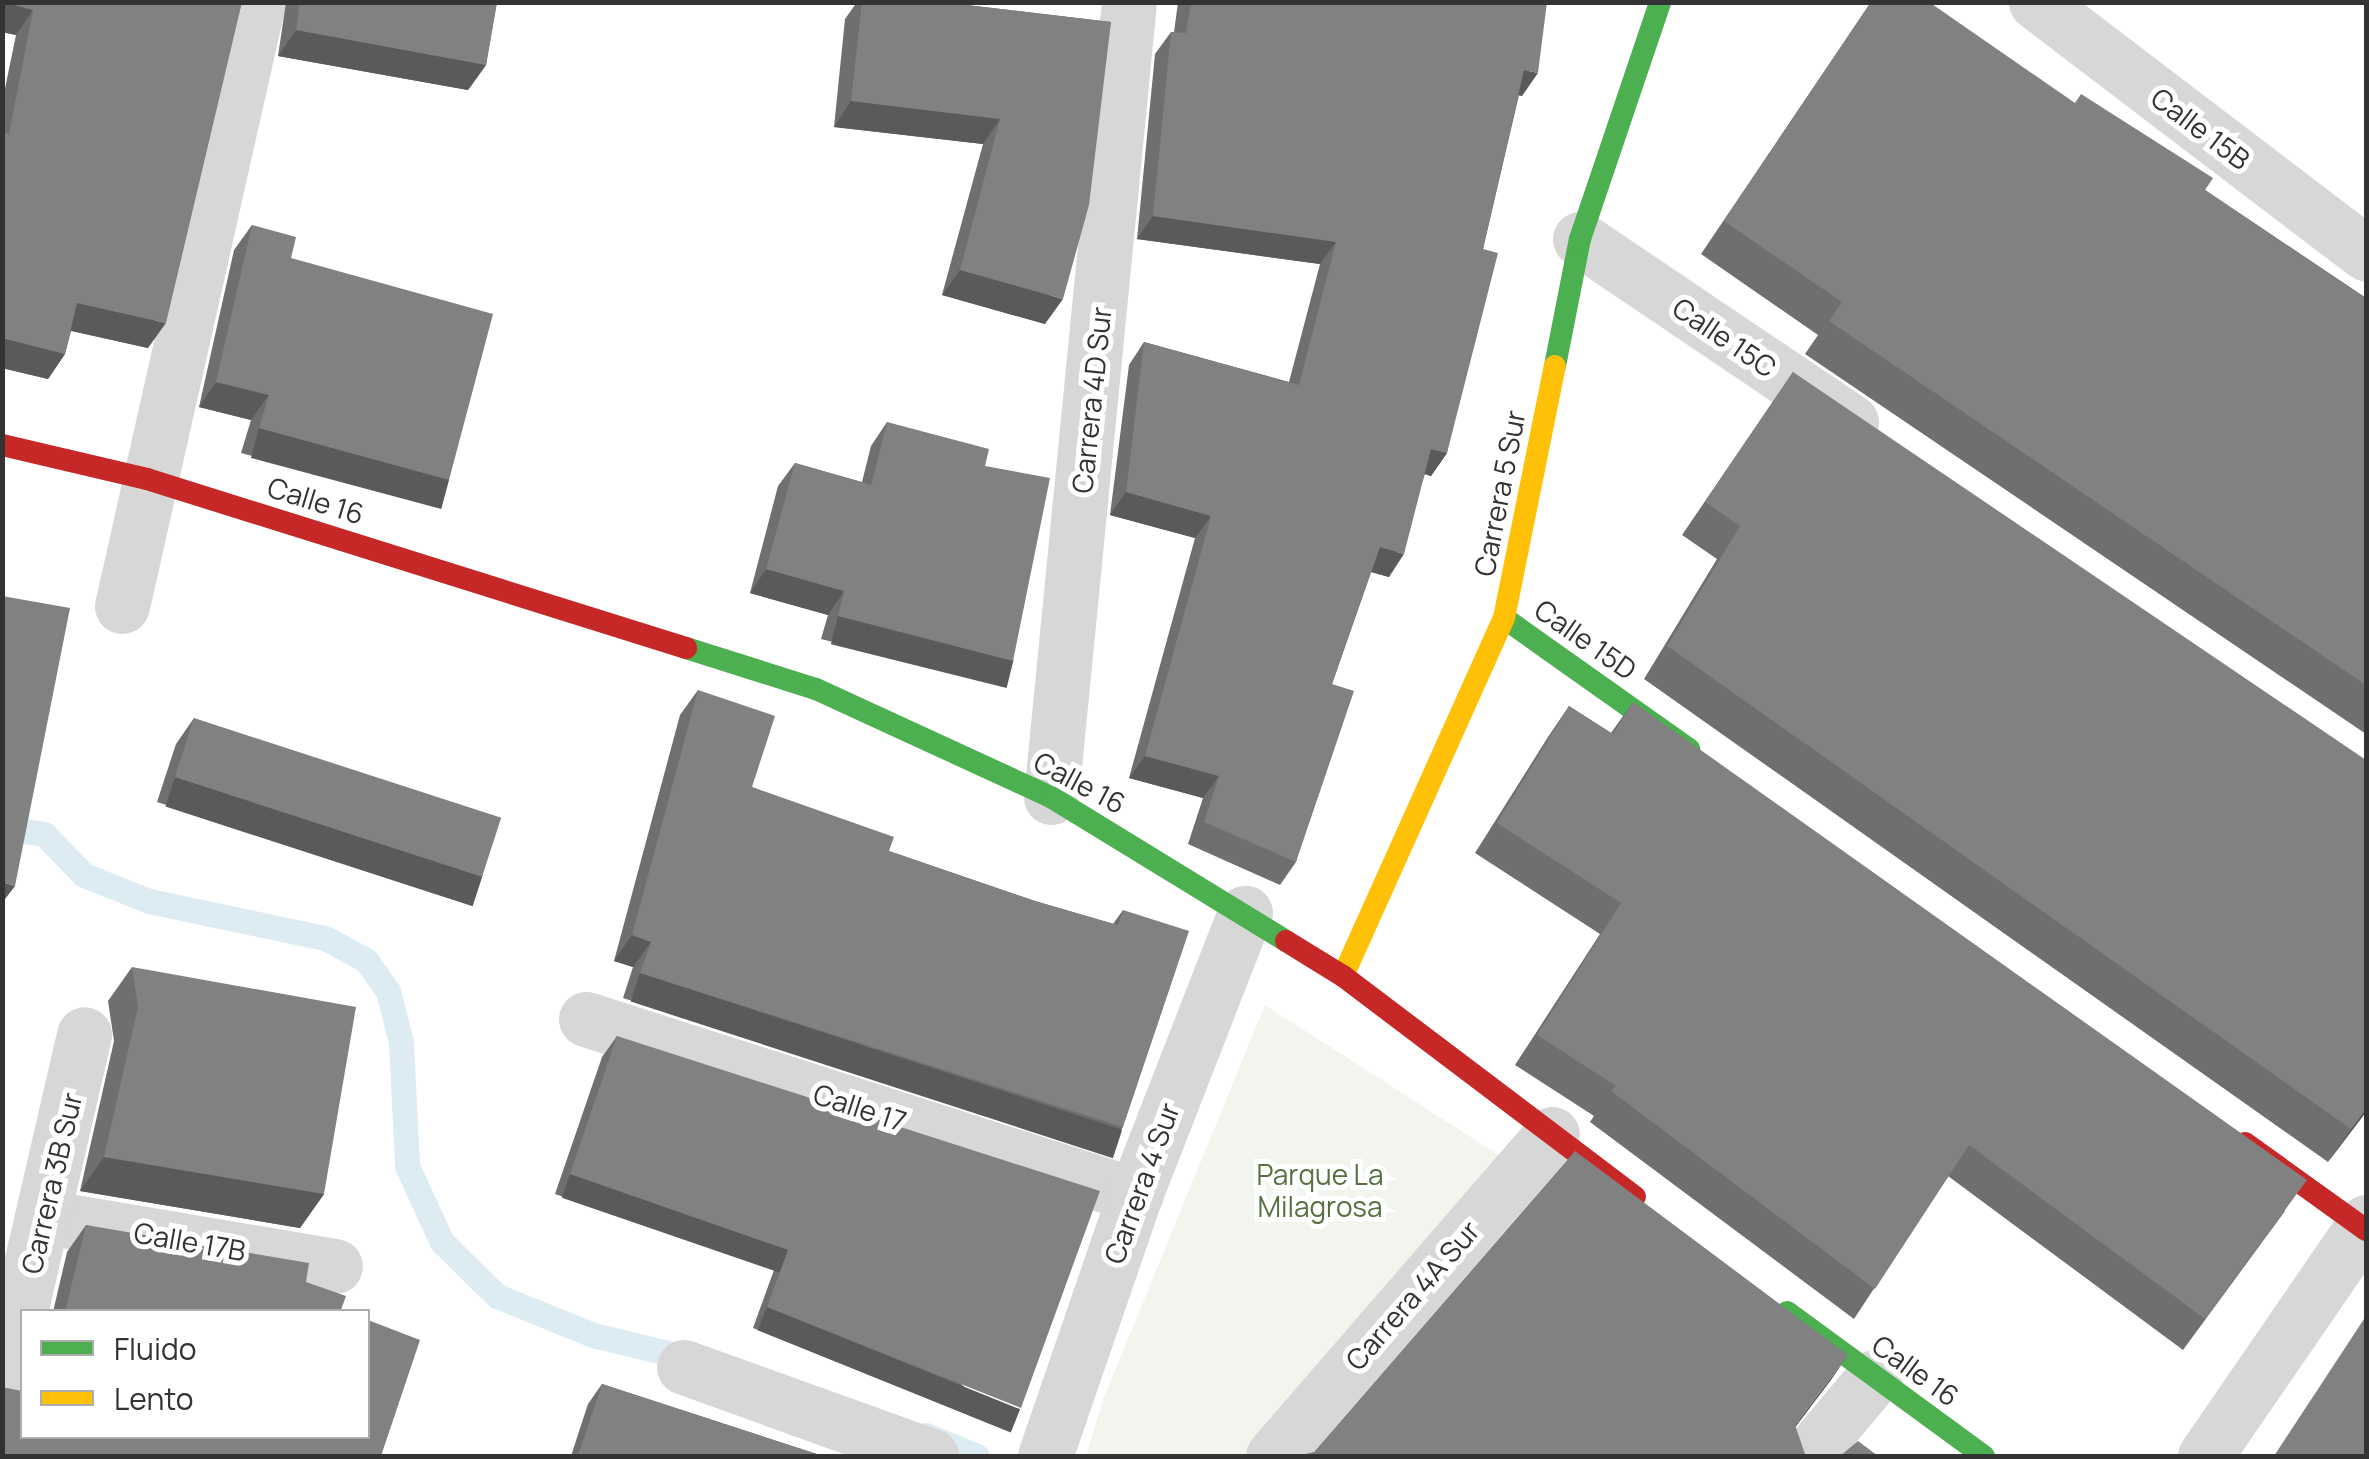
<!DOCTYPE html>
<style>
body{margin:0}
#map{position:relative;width:2369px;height:1459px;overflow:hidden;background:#fff;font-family:Manrope,sans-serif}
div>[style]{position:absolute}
.green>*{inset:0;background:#f1f5ed}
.stream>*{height:25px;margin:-12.5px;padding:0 12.5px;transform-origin:12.5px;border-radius:12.5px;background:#ddebf3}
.street>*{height:55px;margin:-27.5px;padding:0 27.5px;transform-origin:27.5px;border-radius:27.5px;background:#d7d7d7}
.fast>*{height:22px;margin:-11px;padding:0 11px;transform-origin:11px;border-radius:11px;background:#4caf50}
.slow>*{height:22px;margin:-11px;padding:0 11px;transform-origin:11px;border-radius:11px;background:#ffc107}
.jam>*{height:22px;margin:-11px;padding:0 11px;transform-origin:11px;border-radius:11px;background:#c62828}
.wall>*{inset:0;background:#6f6f6f}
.shaded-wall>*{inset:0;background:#5a5a5a;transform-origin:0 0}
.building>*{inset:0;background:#818181;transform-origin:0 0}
span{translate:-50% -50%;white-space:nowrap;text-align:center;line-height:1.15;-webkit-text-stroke:10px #fff;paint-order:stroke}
.street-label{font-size:28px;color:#333}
.park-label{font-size:28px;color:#56703f}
.frame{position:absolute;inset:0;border:5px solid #333;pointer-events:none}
.legend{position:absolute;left:20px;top:1309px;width:350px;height:130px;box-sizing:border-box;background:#fff;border:2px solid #adadad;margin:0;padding:12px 18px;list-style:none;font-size:30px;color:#333}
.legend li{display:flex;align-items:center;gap:20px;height:50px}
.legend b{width:50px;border:2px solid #adadad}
</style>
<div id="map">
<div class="green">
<i style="clip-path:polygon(1265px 1005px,1508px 1161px,1244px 1456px,1086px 1456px,1103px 1400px)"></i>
</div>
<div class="stream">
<i style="left:2px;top:827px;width:43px;rotate:9.5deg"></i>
<i style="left:44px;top:834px;width:57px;rotate:45.7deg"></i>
<i style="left:84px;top:875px;width:70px;rotate:21.8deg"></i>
<i style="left:149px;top:901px;width:180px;rotate:11.9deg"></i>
<i style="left:325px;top:938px;width:47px;rotate:28.2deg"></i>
<i style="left:366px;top:960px;width:38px;rotate:55deg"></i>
<i style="left:388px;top:991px;width:53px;rotate:75.7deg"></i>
<i style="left:401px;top:1042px;width:124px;rotate:87.2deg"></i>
<i style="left:407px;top:1166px;width:84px;rotate:65.3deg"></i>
<i style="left:442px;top:1242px;width:77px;rotate:44.5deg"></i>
<i style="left:497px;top:1296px;width:104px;rotate:22.1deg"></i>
<i style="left:593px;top:1335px;width:103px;rotate:13.5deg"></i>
<i style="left:926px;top:1435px;width:55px;rotate:22.4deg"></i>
</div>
<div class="street">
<i style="left:2036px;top:2px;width:415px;rotate:37.3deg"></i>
<i style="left:1580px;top:239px;width:327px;rotate:34deg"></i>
<i style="left:122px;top:606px;width:619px;rotate:-77.31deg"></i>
<i style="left:1051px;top:797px;width:799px;rotate:-84.4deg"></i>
<i style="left:586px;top:1019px;width:577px;rotate:17.77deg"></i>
<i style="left:45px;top:1217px;width:294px;rotate:9.6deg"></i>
<i style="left:684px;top:1367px;width:263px;rotate:19.8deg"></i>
<i style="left:2px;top:1390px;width:365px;rotate:-77deg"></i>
<i style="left:1045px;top:1456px;width:276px;rotate:-71deg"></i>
<i style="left:1135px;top:1195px;width:303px;rotate:-68.7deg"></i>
<i style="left:1273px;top:1456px;width:426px;rotate:-49.1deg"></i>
<i style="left:1808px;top:1456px;width:103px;rotate:-50.1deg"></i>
<i style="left:2205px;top:1456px;width:284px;rotate:-55.5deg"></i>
</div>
<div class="fast">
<i style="left:1555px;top:366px;width:129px;rotate:-78.9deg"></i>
<i style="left:1580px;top:239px;width:250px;rotate:-71.3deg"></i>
<i style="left:1504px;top:618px;width:227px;rotate:35.3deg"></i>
<i style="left:686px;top:648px;width:136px;rotate:17.5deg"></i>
<i style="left:816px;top:689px;width:259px;rotate:24.7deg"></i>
<i style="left:1051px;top:797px;width:276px;rotate:31.5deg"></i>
<i style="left:1787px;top:1312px;width:244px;rotate:36.2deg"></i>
</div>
<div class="slow">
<i style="left:1343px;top:976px;width:393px;rotate:-65.8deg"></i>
<i style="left:1504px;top:618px;width:257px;rotate:-78.6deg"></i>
</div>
<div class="jam">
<i style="left:2px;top:445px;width:149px;rotate:13.2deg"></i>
<i style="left:147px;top:479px;width:565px;rotate:17.41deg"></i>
<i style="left:1286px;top:941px;width:67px;rotate:31.6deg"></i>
<i style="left:1343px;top:976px;width:366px;rotate:37.1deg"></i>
<i style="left:2245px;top:1143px;width:149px;rotate:35.7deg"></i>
</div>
<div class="wall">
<i style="clip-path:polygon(2px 2px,242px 2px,148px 348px,71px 331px,65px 354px,48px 379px,2px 368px,2px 103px,16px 35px,2px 32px)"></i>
<i style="clip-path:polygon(286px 2px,497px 2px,486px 65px,468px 90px,278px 56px)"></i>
<i style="clip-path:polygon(857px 2px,941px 2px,1111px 22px,1045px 324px,942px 295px,983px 144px,834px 127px,845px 19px)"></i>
<i style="clip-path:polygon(1178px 2px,1547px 2px,1522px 96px,1519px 95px,1483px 249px,1447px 453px,1431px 476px,1425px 474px,1389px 577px,1371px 572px,1332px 684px,1296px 862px,1280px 885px,1188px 844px,1203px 798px,1129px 778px,1195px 538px,1110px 515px,1129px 365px,1144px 342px,1289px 382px,1320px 264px,1137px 239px,1155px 54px,1171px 32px,1174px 32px)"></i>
<i style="clip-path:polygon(1871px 2px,2205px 190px,2366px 298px,2366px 734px,1805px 354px,1818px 335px,1701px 254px)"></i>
<i style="clip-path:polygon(252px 225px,291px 258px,431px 505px,241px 453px,251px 420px,199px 407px,234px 250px)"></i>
<i style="clip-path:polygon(1793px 372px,2366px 1112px,2328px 1162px,1644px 679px,1717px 559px,1682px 535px)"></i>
<i style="clip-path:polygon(887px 422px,985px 466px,1013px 661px,997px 684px,821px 639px,828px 615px,750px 593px,778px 486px,795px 463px,862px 482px,871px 446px)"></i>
<i style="clip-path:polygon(698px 690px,752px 787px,889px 851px,1035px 901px,1113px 924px,1123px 910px,1123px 1127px,1105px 1153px,623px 998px,633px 967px,614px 961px,680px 715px)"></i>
<i style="clip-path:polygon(1633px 702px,2285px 1211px,2183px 1350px,1948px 1176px,1854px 1319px,1590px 1122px,1594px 1116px,1515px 1065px,1600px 934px,1475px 853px,1548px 737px,1569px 706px,1611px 733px)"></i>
<i style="clip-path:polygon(194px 718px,483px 875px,466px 900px,157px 802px,176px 744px)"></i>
<i style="clip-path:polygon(132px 967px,324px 1194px,300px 1228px,80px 1191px,114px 1041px,108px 1001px)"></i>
<i style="clip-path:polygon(617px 1036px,1006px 1429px,753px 1328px,774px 1270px,555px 1194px,602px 1057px)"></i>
<i style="clip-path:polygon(86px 1225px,306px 1282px,344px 1312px,53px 1312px,67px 1252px)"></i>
<i style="clip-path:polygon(602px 1384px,823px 1456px,571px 1456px,588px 1404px)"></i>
</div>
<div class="shaded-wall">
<i style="clip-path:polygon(2px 2px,33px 10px,16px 35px,2px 32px)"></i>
<i style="clip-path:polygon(296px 30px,486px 65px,468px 90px,278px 56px)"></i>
<i style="clip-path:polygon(1524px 70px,1538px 73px,1522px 96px,1508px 93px)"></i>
<i style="clip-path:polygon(851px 101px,1000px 119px,983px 144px,834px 127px)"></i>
<i style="clip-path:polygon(1153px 216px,1336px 242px,1320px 264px,1137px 239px)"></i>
<i style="clip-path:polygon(960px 270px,1063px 299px,1045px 324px,942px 295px)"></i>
<i style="clip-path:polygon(77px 303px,166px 323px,148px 348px,59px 328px)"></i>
<i style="clip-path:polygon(2px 338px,65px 354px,48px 379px,2px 368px)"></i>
<i style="clip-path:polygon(216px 382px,269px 395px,251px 420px,199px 407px)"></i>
<i style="left:259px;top:428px;width:197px;height:31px;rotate:15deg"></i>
<i style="clip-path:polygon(1431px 449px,1447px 453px,1431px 476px,1415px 471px)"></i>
<i style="clip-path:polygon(1126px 492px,1211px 516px,1195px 538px,1110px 515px)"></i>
<i style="clip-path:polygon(1380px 547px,1404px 554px,1389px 577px,1364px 570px)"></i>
<i style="clip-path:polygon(766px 569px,844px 591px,828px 615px,750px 593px)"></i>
<i style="left:838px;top:616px;width:181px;height:29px;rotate:14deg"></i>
<i style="clip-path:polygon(1145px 756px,1219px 776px,1203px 798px,1129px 778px)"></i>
<i style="left:175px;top:777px;width:323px;height:31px;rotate:18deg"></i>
<i style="clip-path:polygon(2px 882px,15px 886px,2px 903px)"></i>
<i style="clip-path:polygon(632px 935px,651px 942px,633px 967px,614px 961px)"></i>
<i style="left:640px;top:973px;width:507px;height:30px;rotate:18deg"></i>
<i style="clip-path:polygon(2366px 1109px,2366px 1112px,2328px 1162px,2351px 1129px)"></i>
<i style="clip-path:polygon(104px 1157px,324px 1194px,300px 1228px,80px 1191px)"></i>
<i style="left:570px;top:1174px;width:231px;height:25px;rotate:19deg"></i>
<i style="left:767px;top:1307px;width:273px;height:25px;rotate:22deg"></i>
<i style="clip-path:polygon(1848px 1355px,1831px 1380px,1778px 1450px,1795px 1425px)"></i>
</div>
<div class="building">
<i style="clip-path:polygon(3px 2px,242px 2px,166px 323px,77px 303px,65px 354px,2px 338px,2px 132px,9px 134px,33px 10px)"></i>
<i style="clip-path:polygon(300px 2px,497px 2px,486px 65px,296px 30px)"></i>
<i style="clip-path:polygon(862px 2px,941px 2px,1111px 22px,1089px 205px,1063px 299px,960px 270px,1000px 119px,851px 101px)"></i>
<i style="clip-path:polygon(1191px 2px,1547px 2px,1538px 73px,1524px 70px,1483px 249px,1498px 253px,1447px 453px,1431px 449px,1404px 554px,1380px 547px,1332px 684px,1354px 691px,1296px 862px,1204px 822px,1219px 776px,1145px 756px,1211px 516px,1126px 492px,1144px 342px,1299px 385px,1336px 242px,1153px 216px,1171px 32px,1186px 33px)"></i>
<i style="clip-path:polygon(1871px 2px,1929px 2px,2075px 103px,2081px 94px,2213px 178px,2205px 190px,2366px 298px,2366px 685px,1829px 321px,1842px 302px,1724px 221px)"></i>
<i style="clip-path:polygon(252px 225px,296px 237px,291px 258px,493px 314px,449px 480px,259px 428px,269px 395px,216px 382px)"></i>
<i style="clip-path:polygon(1793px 372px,2366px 760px,2366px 1109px,2351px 1129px,1667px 646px,1740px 526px,1705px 502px)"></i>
<i style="clip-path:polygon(887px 422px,989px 449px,985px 466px,1050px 478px,1013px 661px,838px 616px,844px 591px,766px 569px,795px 463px,871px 485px)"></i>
<i style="clip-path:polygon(2px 596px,70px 608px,15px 886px,2px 882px)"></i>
<i style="clip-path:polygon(698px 690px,775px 716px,752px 787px,894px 837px,889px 851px,1035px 901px,1118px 925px,1123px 910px,1189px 931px,1123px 1127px,640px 973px,651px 942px,632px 935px)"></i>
<i style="clip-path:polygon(1633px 702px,2307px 1180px,2205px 1319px,1969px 1145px,1875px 1289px,1611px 1091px,1616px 1086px,1537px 1035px,1621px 903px,1497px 823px,1569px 706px,1613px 734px)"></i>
<i style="left:194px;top:718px;width:323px;height:62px;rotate:18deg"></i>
<i style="clip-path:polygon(132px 967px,356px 1007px,324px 1194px,104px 1157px,138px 1007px)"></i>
<i style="clip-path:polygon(617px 1036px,1100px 1191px,1021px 1408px,767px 1307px,788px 1250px,570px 1174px)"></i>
<i style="clip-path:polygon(1575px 1151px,1848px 1355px,1795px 1425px,1805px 1454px,1815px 1456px,1297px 1456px,1314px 1452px)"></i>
<i style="clip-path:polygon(86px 1225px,309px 1263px,306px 1282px,346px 1296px,341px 1310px,344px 1312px,65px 1312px)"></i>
<i style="clip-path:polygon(2366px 1316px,2366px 1456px,2274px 1456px)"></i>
<i style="clip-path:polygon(368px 1320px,420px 1340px,381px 1456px,2px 1456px,2px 1387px,22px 1391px,22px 1436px,368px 1436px)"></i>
<i style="clip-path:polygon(602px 1384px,823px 1456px,578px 1456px)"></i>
<i style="clip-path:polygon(1858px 1441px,1878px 1456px,1840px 1456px)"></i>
</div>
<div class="street-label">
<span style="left:2201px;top:128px;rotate:37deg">Calle 15B</span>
<span style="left:1725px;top:337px;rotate:34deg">Calle 15C</span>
<span style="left:1091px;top:400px;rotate:-84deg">Carrera 4D Sur</span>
<span style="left:1499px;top:493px;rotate:-79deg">Carrera 5 Sur</span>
<span style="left:316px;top:500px;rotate:17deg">Calle 16</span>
<span style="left:1586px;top:639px;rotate:35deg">Calle 15D</span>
<span style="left:1080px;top:782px;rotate:28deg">Calle 16</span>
<span style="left:860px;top:1107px;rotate:18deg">Calle 17</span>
<span style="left:51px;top:1183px;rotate:-77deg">Carrera 3B Sur</span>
<span style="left:1141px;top:1183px;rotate:-70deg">Carrera 4 Sur</span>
<span style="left:190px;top:1241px;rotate:10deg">Calle 17B</span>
<span style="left:1412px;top:1295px;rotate:-49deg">Carrera 4A Sur</span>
<span style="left:1916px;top:1370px;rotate:36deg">Calle 16</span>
</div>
<div class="park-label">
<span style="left:1320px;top:1190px">Parque La<br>Milagrosa</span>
</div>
<div class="frame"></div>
<ul class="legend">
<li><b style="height:12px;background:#4caf50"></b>Fluido</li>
<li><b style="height:12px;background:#ffc107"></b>Lento</li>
</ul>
</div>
